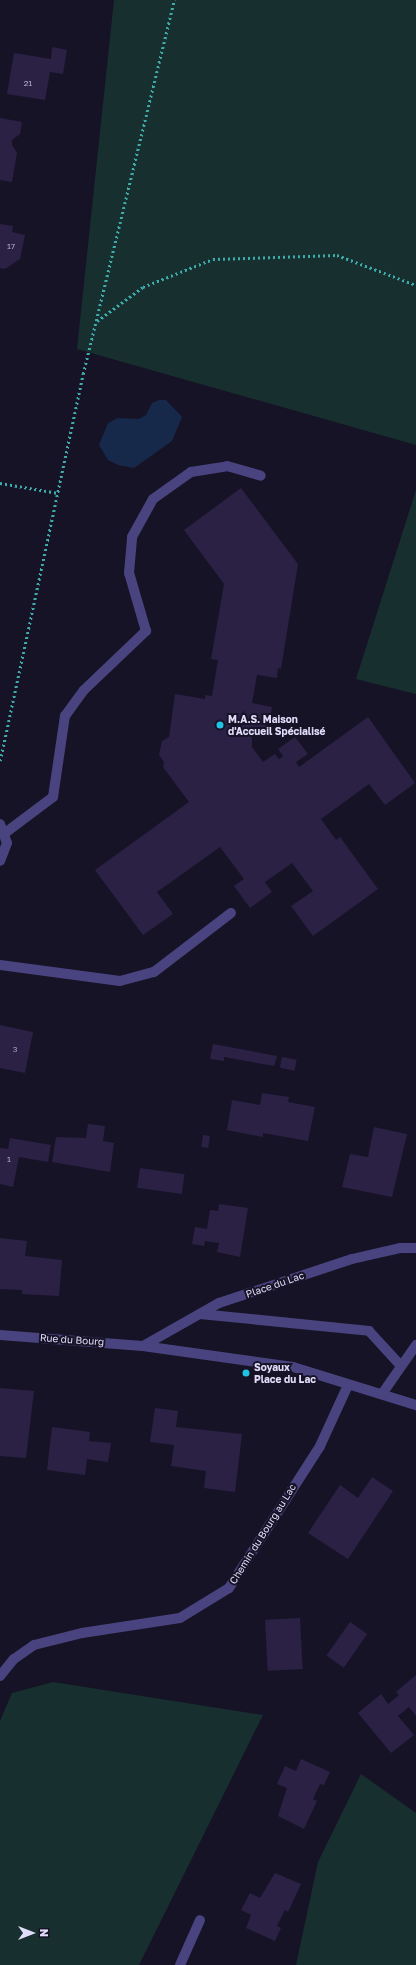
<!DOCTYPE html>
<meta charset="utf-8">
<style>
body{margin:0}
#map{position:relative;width:416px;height:1965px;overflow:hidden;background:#171326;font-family:"Golos Text",sans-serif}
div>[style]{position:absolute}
.green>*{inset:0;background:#172f2f}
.water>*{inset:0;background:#17294b}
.building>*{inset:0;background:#2a2145;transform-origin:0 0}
.path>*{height:2.5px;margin-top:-1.25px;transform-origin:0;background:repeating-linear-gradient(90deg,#3facac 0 2px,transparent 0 5px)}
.service>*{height:10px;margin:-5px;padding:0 5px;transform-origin:5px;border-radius:5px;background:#49447f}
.minor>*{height:10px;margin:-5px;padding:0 5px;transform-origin:5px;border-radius:5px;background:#49447f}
.tertiary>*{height:10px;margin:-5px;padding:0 5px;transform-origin:5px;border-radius:5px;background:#49447f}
.dots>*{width:11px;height:11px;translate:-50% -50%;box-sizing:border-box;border:2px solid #171326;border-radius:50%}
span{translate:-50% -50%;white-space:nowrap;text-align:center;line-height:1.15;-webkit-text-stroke:4px #171326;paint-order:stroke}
.number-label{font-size:8px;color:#b4adce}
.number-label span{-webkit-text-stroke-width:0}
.poi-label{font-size:10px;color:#e2dcfb;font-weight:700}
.left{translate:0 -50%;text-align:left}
.street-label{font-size:10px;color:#e2dcfb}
.north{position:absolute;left:12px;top:1913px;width:40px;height:40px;-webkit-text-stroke:3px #171326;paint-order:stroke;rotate:90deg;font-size:11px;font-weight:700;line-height:16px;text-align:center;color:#e2dcfb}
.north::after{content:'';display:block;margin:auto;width:14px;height:18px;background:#e2dcfb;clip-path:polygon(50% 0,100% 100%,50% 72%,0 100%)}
</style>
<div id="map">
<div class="green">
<i style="clip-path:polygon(114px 0,416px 0,416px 445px,77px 349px)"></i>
<i style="clip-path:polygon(416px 490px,416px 694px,356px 679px)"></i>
<i style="clip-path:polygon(53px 1682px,263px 1715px,139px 1965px,0 1965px,0 1721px,12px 1693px)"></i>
<i style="clip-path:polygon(361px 1774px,416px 1813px,416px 1965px,296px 1965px,318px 1862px)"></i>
</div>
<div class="water">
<i style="clip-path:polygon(159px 400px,166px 400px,182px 417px,172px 441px,134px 468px,118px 465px,108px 460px,99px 445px,108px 423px,118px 418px,139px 419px,146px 415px,152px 403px)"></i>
</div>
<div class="building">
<i style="clip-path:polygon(52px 47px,67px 50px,63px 74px,50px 72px,45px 100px,7px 94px,14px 53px,51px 59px)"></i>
<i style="clip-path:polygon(0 118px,22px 122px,20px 134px,12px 140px,12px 145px,17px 153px,12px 182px,0 180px)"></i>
<i style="clip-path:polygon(0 224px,13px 226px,12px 232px,25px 235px,20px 259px,5px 269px,0 268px)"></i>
<i style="clip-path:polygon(241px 488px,298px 564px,281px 669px,278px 668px,277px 678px,257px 675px,252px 703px,272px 707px,267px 736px,252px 733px,252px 747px,263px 762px,275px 754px,279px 759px,283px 756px,278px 749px,295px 737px,308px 754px,296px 762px,299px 767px,368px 717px,415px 783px,385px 805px,369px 784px,321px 819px,336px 840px,340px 837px,378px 889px,313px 936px,291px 906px,313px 891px,292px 863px,265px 882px,272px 892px,250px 908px,234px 886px,244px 879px,220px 847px,157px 892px,173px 914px,143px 935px,95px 870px,189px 802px,163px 767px,164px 762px,159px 755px,162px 741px,169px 737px,175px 694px,205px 699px,205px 695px,212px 696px,218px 660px,211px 659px,224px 584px,184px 530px)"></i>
<i style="clip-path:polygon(0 1025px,33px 1032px,25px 1073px,0 1068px)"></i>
<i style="clip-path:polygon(213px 1044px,277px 1056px,274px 1066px,224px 1057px,224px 1061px,210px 1059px)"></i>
<i style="left:282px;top:1057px;width:15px;height:11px;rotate:11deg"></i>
<i style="clip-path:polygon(262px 1093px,289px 1097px,288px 1102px,315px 1107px,308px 1141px,263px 1133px,263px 1137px,227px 1130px,232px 1100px,260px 1105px)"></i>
<i style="clip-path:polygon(88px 1124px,105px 1126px,103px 1141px,114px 1143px,110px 1172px,52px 1162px,56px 1137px,86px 1138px)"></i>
<i style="clip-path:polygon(374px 1127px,407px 1134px,392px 1197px,342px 1187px,350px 1154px,368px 1157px)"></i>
<i style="left:203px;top:1135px;width:7px;height:12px;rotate:8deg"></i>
<i style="clip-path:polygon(10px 1138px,51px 1145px,48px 1162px,19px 1157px,13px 1187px,0 1184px,0 1148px,8px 1149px)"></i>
<i style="left:140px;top:1168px;width:45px;height:20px;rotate:8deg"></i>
<i style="clip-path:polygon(219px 1204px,248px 1208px,240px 1257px,217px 1252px,219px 1243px,205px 1241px,204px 1246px,192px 1244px,195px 1227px,207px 1229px,210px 1210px,218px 1211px)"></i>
<i style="clip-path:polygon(0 1238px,27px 1241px,25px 1256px,62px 1260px,59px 1296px,22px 1294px,22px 1290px,0 1289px)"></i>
<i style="clip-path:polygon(0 1388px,34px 1391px,26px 1458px,0 1456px)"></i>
<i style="clip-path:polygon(155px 1408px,178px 1411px,176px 1427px,242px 1434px,235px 1492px,204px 1488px,206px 1471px,171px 1466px,174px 1445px,150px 1442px)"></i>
<i style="clip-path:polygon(52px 1427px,90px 1432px,89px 1441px,111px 1443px,108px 1462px,87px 1459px,85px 1475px,47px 1470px)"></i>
<i style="clip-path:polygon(372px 1477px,393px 1491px,348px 1559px,308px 1533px,340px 1485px,358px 1498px)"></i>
<i style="left:300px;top:1618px;width:51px;height:35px;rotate:87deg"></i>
<i style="left:350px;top:1622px;width:21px;height:41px;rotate:35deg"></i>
<i style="clip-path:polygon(416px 1675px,416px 1716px,409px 1707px,398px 1716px,414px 1735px,391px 1753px,358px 1713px,381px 1694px,388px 1704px,399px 1695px,396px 1692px)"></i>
<i style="clip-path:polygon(301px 1759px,330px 1772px,324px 1785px,320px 1784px,313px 1799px,317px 1801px,304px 1829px,278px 1816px,287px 1788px,277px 1784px,285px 1766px,296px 1771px)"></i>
<i style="clip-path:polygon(275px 1873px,301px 1884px,288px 1912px,285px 1910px,277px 1926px,281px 1928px,275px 1941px,246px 1928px,251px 1915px,241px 1910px,250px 1893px,260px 1898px)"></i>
</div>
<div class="path">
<i style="left:97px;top:321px;width:57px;rotate:-36.5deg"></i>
<i style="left:143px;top:287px;width:75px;rotate:-21.8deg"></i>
<i style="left:213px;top:259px;width:124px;rotate:-1.8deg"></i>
<i style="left:337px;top:255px;width:85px;rotate:20.8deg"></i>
<i style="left:0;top:483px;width:59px;rotate:9.8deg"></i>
<i style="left:0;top:761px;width:396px;rotate:-77.9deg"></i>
<i style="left:83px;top:374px;width:385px;rotate:-76.3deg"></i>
</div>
<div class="service">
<i style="left:200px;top:1314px;width:170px;rotate:5.7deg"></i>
<i style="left:369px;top:1331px;width:47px;rotate:47.6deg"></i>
<i style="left:0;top:1676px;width:22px;rotate:-51deg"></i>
<i style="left:14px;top:1659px;width:24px;rotate:-35deg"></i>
<i style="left:34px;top:1645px;width:49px;rotate:-14deg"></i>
<i style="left:82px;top:1633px;width:99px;rotate:-8.7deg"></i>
<i style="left:180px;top:1618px;width:57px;rotate:-31.5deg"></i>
<i style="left:229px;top:1588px;width:169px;rotate:-57.3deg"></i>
<i style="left:320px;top:1446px;width:67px;rotate:-65.3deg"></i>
</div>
<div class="minor">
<i style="left:0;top:824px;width:20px;rotate:70deg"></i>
<i style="left:7px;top:843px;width:19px;rotate:111deg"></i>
<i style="left:5px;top:833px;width:60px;rotate:-36.9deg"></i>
<i style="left:53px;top:797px;width:82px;rotate:-81.6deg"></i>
<i style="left:65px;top:716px;width:32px;rotate:-54deg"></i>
<i style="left:84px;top:690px;width:86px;rotate:-43.6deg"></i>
<i style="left:146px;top:631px;width:60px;rotate:-106.3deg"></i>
<i style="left:129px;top:573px;width:36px;rotate:-85deg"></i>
<i style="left:132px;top:537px;width:43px;rotate:-61.1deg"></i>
<i style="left:153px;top:499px;width:47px;rotate:-35.4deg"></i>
<i style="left:191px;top:472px;width:36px;rotate:-9deg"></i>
<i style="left:227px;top:466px;width:35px;rotate:16deg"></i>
<i style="left:0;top:965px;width:121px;rotate:7.6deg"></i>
<i style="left:120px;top:981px;width:35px;rotate:-15deg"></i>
<i style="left:154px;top:972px;width:97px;rotate:-37.5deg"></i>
<i style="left:143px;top:1346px;width:87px;rotate:-29.5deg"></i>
<i style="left:219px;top:1303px;width:140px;rotate:-18.3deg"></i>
<i style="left:352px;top:1259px;width:49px;rotate:-12.9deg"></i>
<i style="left:400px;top:1248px;width:16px"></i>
<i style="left:382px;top:1394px;width:60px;rotate:-55.2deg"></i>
<i style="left:180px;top:1965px;width:49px;rotate:-66deg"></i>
</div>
<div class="tertiary">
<i style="left:0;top:1335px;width:143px;rotate:4.4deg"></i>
<i style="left:143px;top:1346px;width:151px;rotate:8deg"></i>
<i style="left:293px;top:1367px;width:129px;rotate:17.2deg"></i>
</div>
<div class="dots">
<i style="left:220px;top:725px;background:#20c4e3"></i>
<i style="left:246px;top:1373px;background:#20c4e3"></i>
</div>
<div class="number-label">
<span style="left:28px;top:84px">21</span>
<span style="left:11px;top:247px">17</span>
<span style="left:15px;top:1050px">3</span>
<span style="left:9px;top:1160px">1</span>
</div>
<div class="poi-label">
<span class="left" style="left:228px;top:725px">M.A.S. Maison<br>d'Accueil Spécialisé</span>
<span class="left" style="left:254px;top:1373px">Soyaux<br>Place du Lac</span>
</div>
<div class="street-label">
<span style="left:275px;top:1285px;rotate:-19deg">Place du Lac</span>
<span style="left:72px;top:1340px;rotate:4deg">Rue du Bourg</span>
<span style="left:263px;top:1534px;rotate:-58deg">Chemin du Bourg au Lac</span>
</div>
<div class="north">N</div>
</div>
